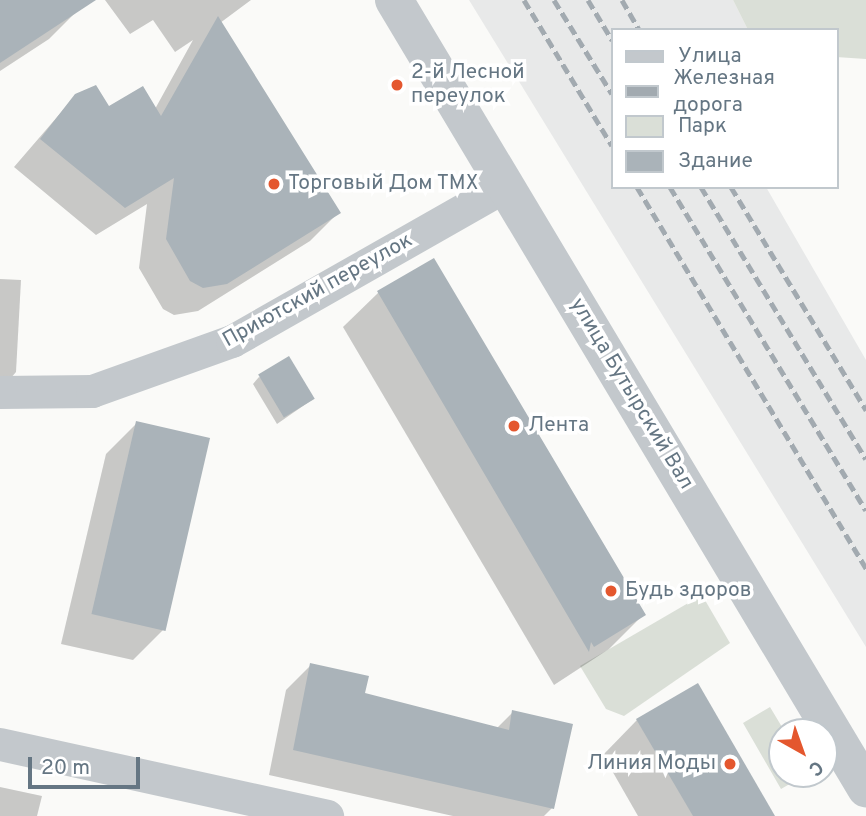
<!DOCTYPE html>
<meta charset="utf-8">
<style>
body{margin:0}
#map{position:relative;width:866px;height:816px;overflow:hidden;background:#fafaf8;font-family:Overpass,sans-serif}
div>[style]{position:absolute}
.built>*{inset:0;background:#e8e9e9}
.green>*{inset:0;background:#dadfd7}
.shadow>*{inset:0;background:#0003}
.building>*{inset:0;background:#aab3b9;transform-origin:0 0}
.minor>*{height:33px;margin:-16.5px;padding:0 16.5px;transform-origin:16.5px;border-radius:16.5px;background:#c3c8cc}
.tertiary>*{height:38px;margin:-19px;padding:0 19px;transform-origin:19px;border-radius:19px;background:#c3c8cc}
.rail>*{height:5px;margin-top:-2.5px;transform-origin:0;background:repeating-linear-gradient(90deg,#a2aab0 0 10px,transparent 0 15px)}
.dots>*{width:19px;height:19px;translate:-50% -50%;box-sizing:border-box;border:4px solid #fff;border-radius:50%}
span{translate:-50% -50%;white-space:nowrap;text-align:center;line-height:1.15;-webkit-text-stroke:7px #fff;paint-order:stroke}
.poi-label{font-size:21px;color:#657683}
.left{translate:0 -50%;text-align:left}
.right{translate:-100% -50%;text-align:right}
.street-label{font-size:21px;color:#657683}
.legend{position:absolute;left:611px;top:28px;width:228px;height:161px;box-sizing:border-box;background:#fff;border:2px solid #c1c8cd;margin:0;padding:9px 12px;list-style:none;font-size:21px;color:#657683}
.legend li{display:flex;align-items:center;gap:14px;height:35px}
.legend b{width:35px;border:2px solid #c1c8cd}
.north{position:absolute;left:768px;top:718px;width:70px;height:70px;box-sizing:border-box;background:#fff;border:2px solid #c1c8cd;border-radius:50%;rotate:140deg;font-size:19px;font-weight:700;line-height:28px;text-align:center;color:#657683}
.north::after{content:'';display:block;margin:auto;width:24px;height:32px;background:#e4572e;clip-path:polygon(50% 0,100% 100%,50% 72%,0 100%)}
.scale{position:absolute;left:28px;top:757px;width:112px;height:32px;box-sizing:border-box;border:4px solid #657683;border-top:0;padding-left:9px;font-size:21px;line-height:24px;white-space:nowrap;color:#657683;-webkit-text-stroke:5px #fff;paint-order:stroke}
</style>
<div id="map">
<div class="built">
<i style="clip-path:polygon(469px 0,733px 0,748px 30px,612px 30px,612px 187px,766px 187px,866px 360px,866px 647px)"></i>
</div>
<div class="green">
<i style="clip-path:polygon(733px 0,866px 0,866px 59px,836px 57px,836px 30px,748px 30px)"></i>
<i style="clip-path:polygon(702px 595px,730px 643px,624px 716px,606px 709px,580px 666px)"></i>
<i style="clip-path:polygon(770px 707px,785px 732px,782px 774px,807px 774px,781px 789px,743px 723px)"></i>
</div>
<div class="shadow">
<i style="clip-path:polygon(0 0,88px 0,49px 39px,0 71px)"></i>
<i style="clip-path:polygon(105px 0,251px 0,220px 23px,338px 213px,310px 241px,198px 311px,174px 315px,163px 309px,139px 268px,147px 204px,96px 235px,14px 167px,76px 95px,108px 108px,155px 109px,193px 40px,175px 52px,153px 20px,130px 34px)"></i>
<i style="clip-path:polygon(434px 260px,643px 615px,609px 649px,554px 685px,343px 327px,378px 293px)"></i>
<i style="clip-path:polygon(0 279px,21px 280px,16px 372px,10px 379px,0 379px)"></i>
<i style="clip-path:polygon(259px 377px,313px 399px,277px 424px,253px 384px)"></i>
<i style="clip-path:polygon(137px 423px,164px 629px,133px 660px,61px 644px,106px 454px)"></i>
<i style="clip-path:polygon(311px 665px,363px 695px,496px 729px,513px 712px,552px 808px,544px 816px,453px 816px,269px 775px,286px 690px)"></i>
<i style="clip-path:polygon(637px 720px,773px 816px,638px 816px,603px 755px)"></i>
<i style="clip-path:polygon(0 787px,42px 796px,37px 816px,0 816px)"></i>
</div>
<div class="building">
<i style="clip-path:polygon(0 0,96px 0,0 63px)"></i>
<i style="clip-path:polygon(218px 16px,341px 213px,227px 284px,203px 288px,190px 281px,166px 239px,174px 178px,125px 208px,40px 139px,75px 94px,96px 85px,109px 106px,143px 86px,161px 116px)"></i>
<i style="clip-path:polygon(434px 258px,646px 615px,594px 647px,591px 642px,589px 652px,377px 291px)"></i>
<i style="left:289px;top:356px;width:50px;height:36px;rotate:59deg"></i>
<i style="left:136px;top:421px;width:76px;height:198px;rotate:13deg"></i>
<i style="clip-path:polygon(310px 663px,369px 676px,365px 693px,509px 730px,512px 710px,573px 724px,554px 809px,293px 750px)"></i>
<i style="clip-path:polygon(698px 683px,775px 816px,693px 816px,636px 719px)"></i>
</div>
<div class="minor">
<i style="left:0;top:392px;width:92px;rotate:-0.6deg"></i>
<i style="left:92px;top:391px;width:149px;rotate:-19.7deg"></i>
<i style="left:232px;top:341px;width:314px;rotate:-29.6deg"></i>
<i style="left:0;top:744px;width:335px;rotate:12.4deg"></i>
</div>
<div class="tertiary">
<i style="left:394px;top:0;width:919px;rotate:59.08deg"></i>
</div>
<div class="rail">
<i style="left:524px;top:0;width:170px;rotate:58.9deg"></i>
<i style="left:554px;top:0;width:110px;rotate:58.3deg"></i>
<i style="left:588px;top:0;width:47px;rotate:59deg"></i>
<i style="left:622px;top:0;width:34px;rotate:60deg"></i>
<i style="left:637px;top:187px;width:445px;rotate:59deg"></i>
<i style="left:670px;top:187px;width:378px;rotate:58.8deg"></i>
<i style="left:701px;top:187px;width:318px;rotate:58.8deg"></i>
<i style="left:731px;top:187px;width:261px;rotate:58.8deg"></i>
</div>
<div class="dots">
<i style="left:397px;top:85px;background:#e4572e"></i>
<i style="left:274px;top:184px;background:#e4572e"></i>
<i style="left:514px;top:426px;background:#e4572e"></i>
<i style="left:611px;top:591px;background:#e4572e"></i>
<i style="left:730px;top:764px;background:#e4572e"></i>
</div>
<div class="poi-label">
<span class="left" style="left:411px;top:85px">2-й Лесной<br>переулок</span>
<span class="left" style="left:288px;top:184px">Торговый Дом ТМХ</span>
<span class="left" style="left:528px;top:426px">Лента</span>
<span class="left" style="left:625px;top:591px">Будь здоров</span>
<span class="right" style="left:716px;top:764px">Линия Моды</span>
</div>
<div class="street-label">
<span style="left:318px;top:291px;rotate:-29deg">Приютский переулок</span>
<span style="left:631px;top:394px;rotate:59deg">улица Бутырский Вал</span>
</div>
<ul class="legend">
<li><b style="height:9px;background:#c3c8cc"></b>Улица</li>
<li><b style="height:9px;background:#a2aab0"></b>Железная дорога</li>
<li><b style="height:19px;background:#dadfd7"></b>Парк</li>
<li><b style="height:19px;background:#aab3b9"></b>Здание</li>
</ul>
<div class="north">С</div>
<div class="scale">20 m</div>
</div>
